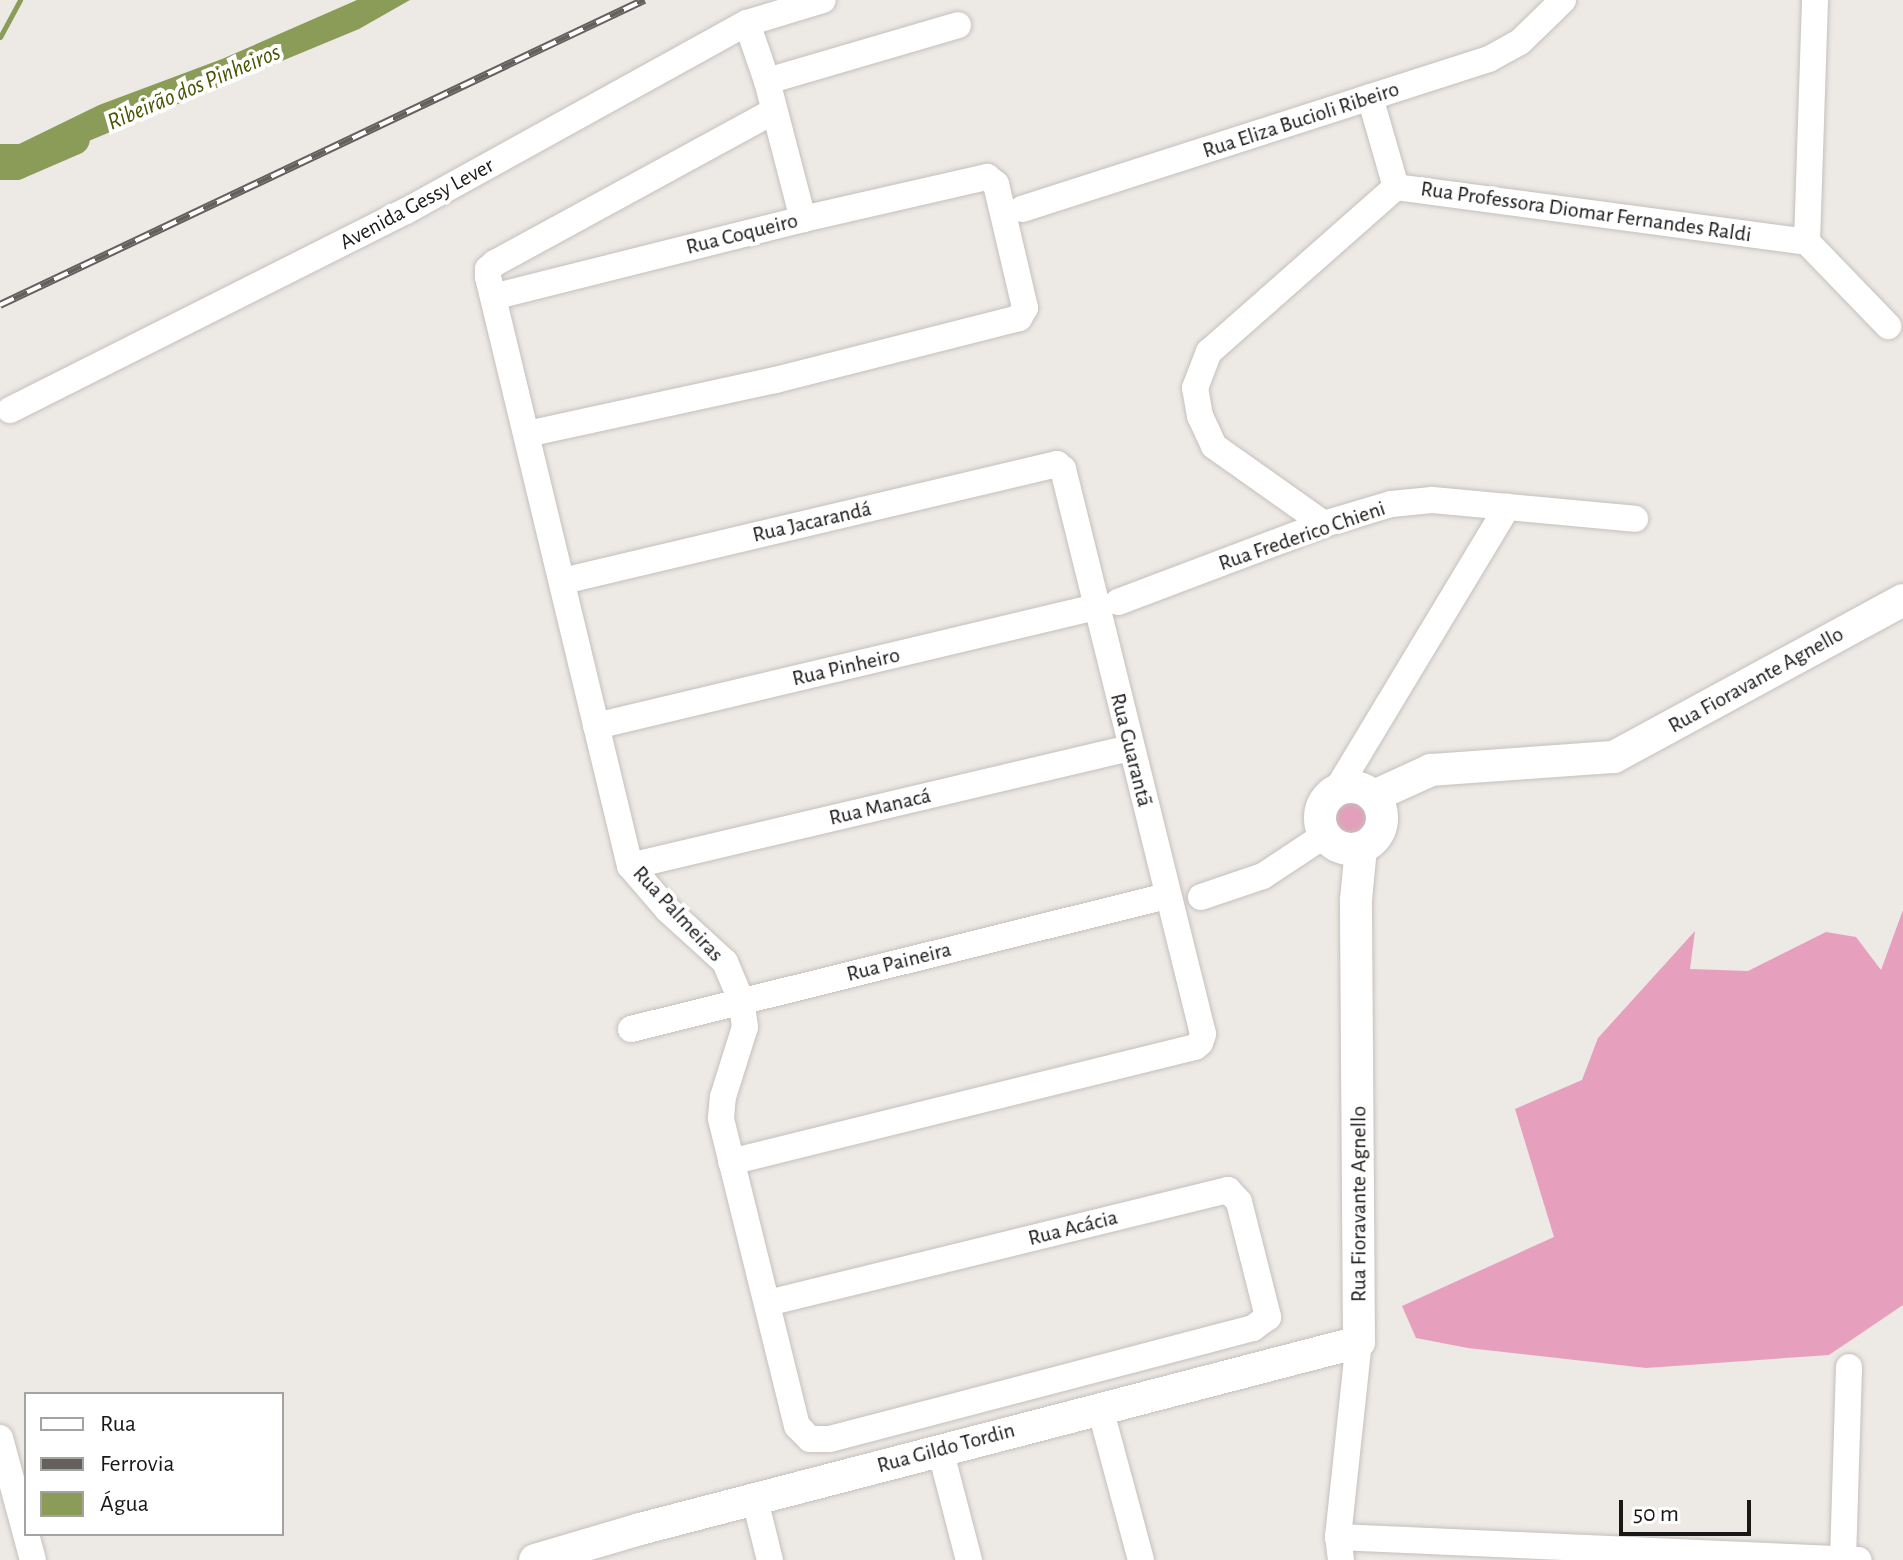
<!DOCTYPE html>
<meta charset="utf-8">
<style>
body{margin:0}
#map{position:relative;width:1903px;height:1560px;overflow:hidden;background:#ede9e5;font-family:"Alegreya Sans",sans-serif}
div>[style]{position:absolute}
.green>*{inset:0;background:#e39fbb}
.round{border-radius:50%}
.forest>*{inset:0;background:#e69fbd}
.water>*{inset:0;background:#8b9b58}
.stream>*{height:5px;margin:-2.5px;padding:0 2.5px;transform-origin:2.5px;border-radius:2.5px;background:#8b9b58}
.river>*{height:32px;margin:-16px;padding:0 16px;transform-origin:16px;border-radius:16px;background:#8b9b58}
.roads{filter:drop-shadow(0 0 2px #c5c0bd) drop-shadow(0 0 2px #c5c0bd)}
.minor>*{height:26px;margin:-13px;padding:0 13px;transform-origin:13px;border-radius:13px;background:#fff}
.major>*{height:32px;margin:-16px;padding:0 16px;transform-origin:16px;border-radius:16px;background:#fff}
.major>.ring{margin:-16px;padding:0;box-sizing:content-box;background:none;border:32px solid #fff;border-radius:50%}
.rail>*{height:8px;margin-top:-4px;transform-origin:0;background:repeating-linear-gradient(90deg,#fff 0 15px,#63605e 0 30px);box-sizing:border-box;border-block:2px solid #63605e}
span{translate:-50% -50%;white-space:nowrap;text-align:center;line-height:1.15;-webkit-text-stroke:8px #fff;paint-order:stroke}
.street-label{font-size:22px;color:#1a1817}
.water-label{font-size:24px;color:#475402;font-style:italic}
.legend{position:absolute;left:24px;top:1392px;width:260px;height:144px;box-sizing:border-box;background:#fff;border:2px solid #a3a3a2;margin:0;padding:10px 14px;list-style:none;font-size:24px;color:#1a1817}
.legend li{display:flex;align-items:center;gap:16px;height:40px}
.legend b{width:40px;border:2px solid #a3a3a2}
.scale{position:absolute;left:1619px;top:1500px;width:132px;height:36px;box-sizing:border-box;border:4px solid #1a1817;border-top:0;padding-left:10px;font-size:24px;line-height:28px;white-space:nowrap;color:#1a1817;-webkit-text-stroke:6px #fff;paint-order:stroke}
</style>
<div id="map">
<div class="green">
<i class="round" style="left:1328px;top:794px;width:44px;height:44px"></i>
</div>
<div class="forest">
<i style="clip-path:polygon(1903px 910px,1903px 1305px,1829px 1355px,1646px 1368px,1468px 1348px,1416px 1338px,1402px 1306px,1554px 1237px,1515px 1109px,1582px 1080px,1598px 1038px,1695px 931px,1690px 969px,1748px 971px,1826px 932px,1856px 937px,1881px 970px)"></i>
</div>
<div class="water">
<i style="clip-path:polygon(357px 0,410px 0,359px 29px,62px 152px,0 162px,0 144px,19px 144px,99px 105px,222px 59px)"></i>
</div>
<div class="stream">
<i style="left:0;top:37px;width:42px;rotate:-61.6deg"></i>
</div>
<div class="river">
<i style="left:0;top:164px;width:16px"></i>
<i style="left:16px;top:164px;width:63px;rotate:-23.3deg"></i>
</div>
<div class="roads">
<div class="minor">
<i style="left:747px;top:23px;width:61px;rotate:71deg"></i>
<i style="left:767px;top:81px;width:143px;rotate:75.4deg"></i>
<i style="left:767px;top:81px;width:199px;rotate:-16.3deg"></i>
<i style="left:1370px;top:97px;width:94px;rotate:73.9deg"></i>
<i style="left:1022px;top:209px;width:490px;rotate:-17.8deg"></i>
<i style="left:1489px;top:59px;width:35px;rotate:-29deg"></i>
<i style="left:1520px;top:42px;width:60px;rotate:-44.3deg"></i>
<i style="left:1807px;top:242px;width:242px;rotate:-88.1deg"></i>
<i style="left:493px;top:297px;width:320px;rotate:-14.1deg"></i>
<i style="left:803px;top:219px;width:189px;rotate:-12.9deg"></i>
<i style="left:987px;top:177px;width:11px;rotate:38deg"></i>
<i style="left:996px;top:184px;width:127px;rotate:76.8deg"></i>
<i style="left:1025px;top:308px;width:12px;rotate:121deg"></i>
<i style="left:1019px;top:318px;width:252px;rotate:165.7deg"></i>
<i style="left:775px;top:380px;width:253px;rotate:167.7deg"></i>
<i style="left:10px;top:410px;width:443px;rotate:-26.7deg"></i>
<i style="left:406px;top:211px;width:389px;rotate:-28.9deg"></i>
<i style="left:747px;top:23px;width:79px;rotate:-16.8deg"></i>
<i style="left:1324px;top:524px;width:135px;rotate:-144.7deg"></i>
<i style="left:1214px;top:446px;width:33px;rotate:-115deg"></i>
<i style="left:1200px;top:416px;width:28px;rotate:-100deg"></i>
<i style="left:1195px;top:388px;width:39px;rotate:-69deg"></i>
<i style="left:1209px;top:352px;width:249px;rotate:-41.4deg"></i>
<i style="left:1396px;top:187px;width:415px;rotate:7.6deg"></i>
<i style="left:1807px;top:242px;width:117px;rotate:46deg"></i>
<i style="left:563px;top:581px;width:508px;rotate:-13.32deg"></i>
<i style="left:1057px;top:464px;width:8px;rotate:40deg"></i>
<i style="left:1063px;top:469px;width:582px;rotate:76.08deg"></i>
<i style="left:1203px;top:1034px;width:9px;rotate:108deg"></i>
<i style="left:1200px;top:1043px;width:6px;rotate:141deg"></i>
<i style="left:1195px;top:1047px;width:478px;rotate:166.1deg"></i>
<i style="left:1118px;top:602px;width:220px;rotate:-20.7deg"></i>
<i style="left:1324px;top:524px;width:70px;rotate:-16.6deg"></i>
<i style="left:1391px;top:504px;width:41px;rotate:-5.6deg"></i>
<i style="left:1432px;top:500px;width:204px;rotate:5.3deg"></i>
<i style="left:596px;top:726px;width:514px;rotate:-13.39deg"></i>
<i style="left:1336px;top:791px;width:332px;rotate:-58.9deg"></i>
<i style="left:630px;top:866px;width:514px;rotate:-13.28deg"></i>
<i style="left:1201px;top:897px;width:65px;rotate:-18.7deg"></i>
<i style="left:1263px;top:876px;width:74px;rotate:-33.5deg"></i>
<i style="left:631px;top:1029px;width:552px;rotate:-13.94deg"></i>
<i style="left:768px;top:1303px;width:474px;rotate:-13.8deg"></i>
<i style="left:1228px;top:1190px;width:16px;rotate:47deg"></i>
<i style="left:1239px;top:1202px;width:119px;rotate:75.8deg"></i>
<i style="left:1268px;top:1317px;width:19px;rotate:144deg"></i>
<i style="left:1253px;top:1328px;width:438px;rotate:165.3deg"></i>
<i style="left:829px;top:1439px;width:19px;rotate:180deg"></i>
<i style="left:810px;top:1439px;width:18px;rotate:-135deg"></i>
<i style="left:797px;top:1426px;width:317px;rotate:-103.9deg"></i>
<i style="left:721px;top:1118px;width:21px;rotate:-85deg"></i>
<i style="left:723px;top:1097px;width:73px;rotate:-72.6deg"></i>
<i style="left:745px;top:1027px;width:27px;rotate:-98deg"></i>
<i style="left:741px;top:1000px;width:41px;rotate:-112.8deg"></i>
<i style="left:725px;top:962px;width:77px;rotate:-137.6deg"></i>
<i style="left:668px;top:910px;width:58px;rotate:-130.8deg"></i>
<i style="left:630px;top:866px;width:606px;rotate:-103.55deg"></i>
<i style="left:488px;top:277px;width:8px;rotate:-90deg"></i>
<i style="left:488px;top:269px;width:9px;rotate:-41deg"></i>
<i style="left:495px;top:263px;width:318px;rotate:-28.6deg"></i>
<i style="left:1100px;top:1408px;width:157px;rotate:74.9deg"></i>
<i style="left:0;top:1438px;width:126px;rotate:74.9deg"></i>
<i style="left:940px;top:1449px;width:115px;rotate:75.4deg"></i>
<i style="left:755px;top:1500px;width:62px;rotate:76deg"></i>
<i style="left:1338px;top:1537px;width:521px;rotate:2.53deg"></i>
<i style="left:1843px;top:1559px;width:192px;rotate:-88.2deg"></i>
<i style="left:1341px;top:1560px;width:23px;rotate:-97deg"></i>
<i style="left:1338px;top:1537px;width:196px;rotate:-83.9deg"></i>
</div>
<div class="major">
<i class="ring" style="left:1320px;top:787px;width:30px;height:30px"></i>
<i style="left:1374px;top:796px;width:63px;rotate:-24.5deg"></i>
<i style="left:1431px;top:770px;width:183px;rotate:-4.1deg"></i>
<i style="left:1614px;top:757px;width:329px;rotate:-28.5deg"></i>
<i style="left:535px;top:1560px;width:109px;rotate:-16.4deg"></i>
<i style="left:640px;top:1529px;width:743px;rotate:-14.58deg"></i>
<i style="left:1359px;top:1342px;width:442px;rotate:-90.4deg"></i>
<i style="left:1356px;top:900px;width:52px;rotate:-84.5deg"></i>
</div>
</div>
<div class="rail">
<i style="left:0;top:305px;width:713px;rotate:-25.34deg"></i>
</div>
<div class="street-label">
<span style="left:1301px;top:120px;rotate:-18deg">Rua Eliza Bucioli Ribeiro</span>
<span style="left:417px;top:204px;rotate:-28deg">Avenida Gessy Lever</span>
<span style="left:1586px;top:212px;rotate:8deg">Rua Professora Diomar Fernandes Raldi</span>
<span style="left:742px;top:234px;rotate:-14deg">Rua Coqueiro</span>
<span style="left:812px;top:522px;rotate:-13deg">Rua Jacarandá</span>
<span style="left:1302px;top:536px;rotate:-19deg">Rua Frederico Chieni</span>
<span style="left:846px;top:667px;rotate:-13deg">Rua Pinheiro</span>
<span style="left:1756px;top:680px;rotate:-29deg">Rua Fioravante Agnello</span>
<span style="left:1131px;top:750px;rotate:76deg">Rua Guarantã</span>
<span style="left:880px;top:807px;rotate:-13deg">Rua Manacá</span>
<span style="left:678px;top:914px;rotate:47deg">Rua Palmeiras</span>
<span style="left:899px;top:962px;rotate:-14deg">Rua Paineira</span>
<span style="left:1359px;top:1204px;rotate:-90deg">Rua Fioravante Agnello</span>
<span style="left:1073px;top:1228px;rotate:-14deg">Rua Acácia</span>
<span style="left:946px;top:1448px;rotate:-15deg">Rua Gildo Tordin</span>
</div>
<div class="water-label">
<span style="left:194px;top:88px;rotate:-23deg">Ribeirão dos Pinheiros</span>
</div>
<ul class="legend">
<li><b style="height:10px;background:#fff"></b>Rua</li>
<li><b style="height:10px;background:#63605e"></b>Ferrovia</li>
<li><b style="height:22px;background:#8b9b58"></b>Água</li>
</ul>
<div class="scale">50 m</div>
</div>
